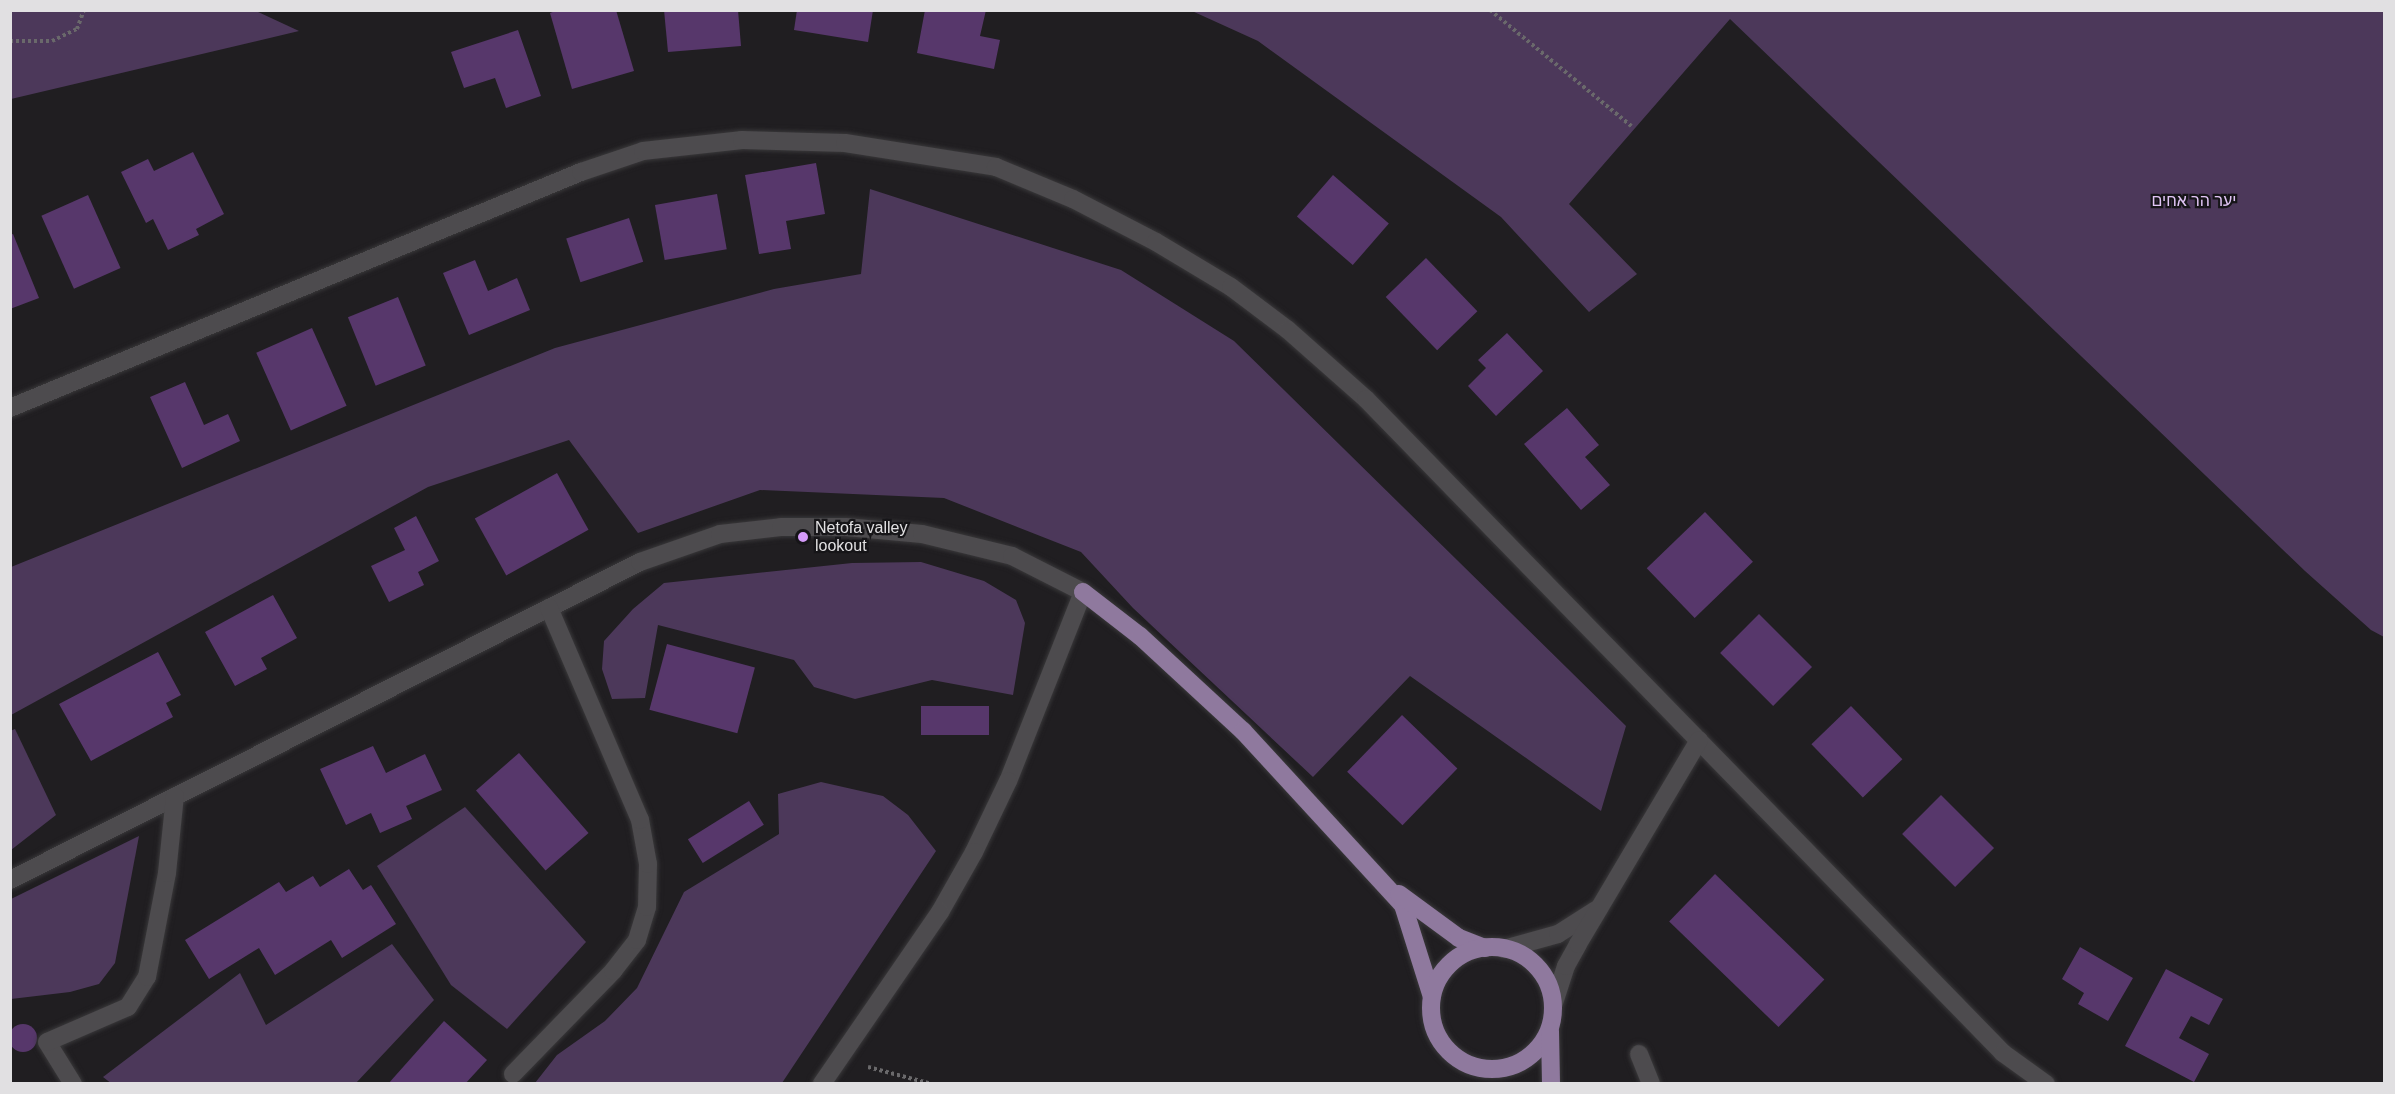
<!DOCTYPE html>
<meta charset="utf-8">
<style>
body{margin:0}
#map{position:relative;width:2395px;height:1094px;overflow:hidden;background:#201e21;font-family:Arial,Heebo,sans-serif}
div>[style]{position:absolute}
.green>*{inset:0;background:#4c385a}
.building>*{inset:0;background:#57376b;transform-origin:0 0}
.round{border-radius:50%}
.path>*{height:4px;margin-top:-2px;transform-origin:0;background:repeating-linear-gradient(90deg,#6a696b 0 3px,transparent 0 6px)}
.roads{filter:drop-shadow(0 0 2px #39383a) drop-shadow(0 0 2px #39383a)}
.minor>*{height:18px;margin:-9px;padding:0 9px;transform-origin:9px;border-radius:9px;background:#4d4b4e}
.major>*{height:18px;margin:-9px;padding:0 9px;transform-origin:9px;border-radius:9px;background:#8f799e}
.major>.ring{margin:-9px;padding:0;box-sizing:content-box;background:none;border:18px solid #8f799e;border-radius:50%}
.dots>*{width:16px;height:16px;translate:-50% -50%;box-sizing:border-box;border:3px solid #161518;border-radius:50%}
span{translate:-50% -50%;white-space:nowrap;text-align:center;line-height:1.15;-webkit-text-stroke:4.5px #161518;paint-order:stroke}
.park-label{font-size:16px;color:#e1c5f5}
.poi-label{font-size:16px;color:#e1e0e2}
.left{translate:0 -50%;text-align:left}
.frame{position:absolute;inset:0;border:12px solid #e1e0e2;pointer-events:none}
</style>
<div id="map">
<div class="green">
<i style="clip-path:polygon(10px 11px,256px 11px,299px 31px,11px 99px)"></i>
<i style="clip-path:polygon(1192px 11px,2384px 11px,2384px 637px,2371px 630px,2305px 571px,1730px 19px,1569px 204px,1637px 274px,1589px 312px,1501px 217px,1258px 41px)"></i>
<i style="clip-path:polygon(870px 189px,1121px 270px,1234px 341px,1626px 726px,1601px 811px,1410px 676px,1313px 777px,1133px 608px,1081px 552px,944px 498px,760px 490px,638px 533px,569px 440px,428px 487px,11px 715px,11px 567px,555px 348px,774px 289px,861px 274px)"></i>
<i style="clip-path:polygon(921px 562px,984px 581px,1016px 600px,1025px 623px,1013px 695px,932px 680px,855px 699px,814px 687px,794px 660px,658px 625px,645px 698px,612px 699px,602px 669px,604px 641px,633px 609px,664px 583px,852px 563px)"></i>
<i style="clip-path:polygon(15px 729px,56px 815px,11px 850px,10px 731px)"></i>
<i style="clip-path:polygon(821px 782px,883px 796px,908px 815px,936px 851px,782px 1083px,535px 1083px,557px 1055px,605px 1021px,637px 988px,684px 892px,779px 834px,778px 794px)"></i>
<i style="clip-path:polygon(465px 807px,586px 942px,507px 1029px,451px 985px,377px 866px)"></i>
<i style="clip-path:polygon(139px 836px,115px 963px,99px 984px,70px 992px,11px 999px,11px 899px)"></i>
<i style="clip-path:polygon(392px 944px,434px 1000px,356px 1083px,112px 1084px,103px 1077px,240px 973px,266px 1025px)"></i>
</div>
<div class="building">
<i style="clip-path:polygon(558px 10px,616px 10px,634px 71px,572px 89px,550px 13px)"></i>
<i style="clip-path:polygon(664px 10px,738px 10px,741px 46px,668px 52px)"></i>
<i style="clip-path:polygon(797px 10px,873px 10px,868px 42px,794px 30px)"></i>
<i style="clip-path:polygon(925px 10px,986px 10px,980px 36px,1000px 40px,994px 69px,917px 53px)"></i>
<i style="clip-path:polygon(518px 30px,541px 96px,506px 108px,495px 78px,464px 88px,451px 52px)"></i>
<i style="clip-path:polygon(193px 152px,224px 214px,196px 229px,199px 235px,168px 250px,153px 219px,146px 223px,121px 172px,148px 159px,154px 171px)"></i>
<i style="clip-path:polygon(816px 163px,825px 214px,786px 221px,791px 249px,759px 254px,745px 175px)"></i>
<i style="left:1333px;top:175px;width:74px;height:55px;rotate:41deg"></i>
<i style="left:717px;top:194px;width:56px;height:63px;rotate:80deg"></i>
<i style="left:88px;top:195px;width:80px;height:51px;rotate:66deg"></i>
<i style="left:629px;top:218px;width:46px;height:66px;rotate:72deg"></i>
<i style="clip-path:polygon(13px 234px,39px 298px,10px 309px,10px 235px)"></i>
<i style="left:1426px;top:258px;width:74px;height:56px;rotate:46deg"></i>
<i style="clip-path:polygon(475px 260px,488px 291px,517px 278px,530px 310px,469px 335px,443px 273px)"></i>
<i style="left:398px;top:297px;width:74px;height:54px;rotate:68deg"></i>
<i style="left:312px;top:328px;width:85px;height:61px;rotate:66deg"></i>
<i style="clip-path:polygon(1507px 333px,1543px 371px,1496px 416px,1468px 386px,1486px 368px,1478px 360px)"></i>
<i style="clip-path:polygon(185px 382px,204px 425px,228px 414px,240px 441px,182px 468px,150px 397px)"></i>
<i style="clip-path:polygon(1567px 408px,1599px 445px,1585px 457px,1610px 485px,1581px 510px,1524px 444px)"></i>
<i style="left:557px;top:473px;width:65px;height:94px;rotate:61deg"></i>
<i style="left:1705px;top:512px;width:69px;height:81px;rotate:46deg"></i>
<i style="clip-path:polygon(416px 516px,439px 561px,418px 572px,424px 585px,389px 602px,371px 566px,405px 550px,394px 528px)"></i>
<i style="clip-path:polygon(273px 595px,297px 638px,261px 658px,267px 669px,235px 686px,205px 632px)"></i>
<i style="left:1759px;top:614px;width:75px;height:55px;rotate:45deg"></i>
<i style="left:667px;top:644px;width:91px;height:68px;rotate:15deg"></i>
<i style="clip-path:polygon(158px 652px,181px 695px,166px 703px,173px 717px,91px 761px,59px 704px)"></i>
<i style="left:921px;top:706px;width:68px;height:29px"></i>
<i style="left:1851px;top:706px;width:74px;height:55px;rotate:46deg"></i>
<i style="left:1402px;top:715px;width:77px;height:79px;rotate:44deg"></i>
<i style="clip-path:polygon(373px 746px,386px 773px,425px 754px,442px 790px,406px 806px,412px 819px,380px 833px,371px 813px,346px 825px,320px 769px)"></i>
<i style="left:519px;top:753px;width:106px;height:57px;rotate:49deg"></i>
<i style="left:1941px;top:795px;width:75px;height:55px;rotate:45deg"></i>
<i style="left:749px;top:801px;width:28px;height:72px;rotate:58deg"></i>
<i style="clip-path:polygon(349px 869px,363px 890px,371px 885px,396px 924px,342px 958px,331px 940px,275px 975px,259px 948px,209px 979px,185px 940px,279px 882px,286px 892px,313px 876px,320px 887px)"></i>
<i style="left:1715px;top:874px;width:152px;height:66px;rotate:44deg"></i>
<i style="clip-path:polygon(2080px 947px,2133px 978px,2108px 1021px,2078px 1004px,2084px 993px,2062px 979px)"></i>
<i style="clip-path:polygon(2166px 969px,2223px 999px,2209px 1025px,2191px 1016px,2179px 1038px,2209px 1054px,2194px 1082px,2125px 1046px)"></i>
<i style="clip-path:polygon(444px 1021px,487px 1060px,465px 1084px,388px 1084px)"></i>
<i class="round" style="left:9px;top:1024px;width:28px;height:28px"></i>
</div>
<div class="path">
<i style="left:1490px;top:10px;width:183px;rotate:39.4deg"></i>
<i style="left:10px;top:41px;width:42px"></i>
<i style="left:52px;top:41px;width:28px;rotate:-26deg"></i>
<i style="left:77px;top:29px;width:20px;rotate:-70deg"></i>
<i style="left:868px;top:1067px;width:66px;rotate:14.9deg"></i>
</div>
<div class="roads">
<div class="minor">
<i style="left:10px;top:408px;width:618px;rotate:-22.46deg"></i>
<i style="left:581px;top:172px;width:65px;rotate:-18.7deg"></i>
<i style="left:643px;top:151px;width:100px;rotate:-6.3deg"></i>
<i style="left:742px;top:140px;width:103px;rotate:1.7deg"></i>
<i style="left:845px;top:143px;width:153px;rotate:9deg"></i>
<i style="left:996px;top:167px;width:83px;rotate:22.6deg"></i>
<i style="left:1073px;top:199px;width:93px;rotate:27.4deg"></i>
<i style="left:1156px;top:242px;width:87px;rotate:31deg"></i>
<i style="left:1231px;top:287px;width:71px;rotate:37deg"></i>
<i style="left:1288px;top:330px;width:104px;rotate:41.5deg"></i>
<i style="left:1366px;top:399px;width:913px;rotate:45.75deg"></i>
<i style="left:2003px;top:1053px;width:53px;rotate:35.8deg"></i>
<i style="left:10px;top:880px;width:706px;rotate:-26.78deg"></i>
<i style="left:640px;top:562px;width:85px;rotate:-19.3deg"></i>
<i style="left:720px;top:534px;width:61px;rotate:-6.5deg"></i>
<i style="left:781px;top:527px;width:65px"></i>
<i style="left:846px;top:527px;width:76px;rotate:5.3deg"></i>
<i style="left:922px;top:534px;width:93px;rotate:13.7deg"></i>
<i style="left:1012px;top:556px;width:80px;rotate:26.9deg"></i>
<i style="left:1083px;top:592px;width:203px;rotate:111.6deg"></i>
<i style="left:1008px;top:781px;width:79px;rotate:115.6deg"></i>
<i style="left:974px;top:852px;width:69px;rotate:119.5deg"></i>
<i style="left:940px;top:912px;width:209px;rotate:124.5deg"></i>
<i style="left:1504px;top:949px;width:56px;rotate:-15.5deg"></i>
<i style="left:1558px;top:934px;width:45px;rotate:-32.3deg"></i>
<i style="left:1553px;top:1006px;width:42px;rotate:-72deg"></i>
<i style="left:1566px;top:966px;width:25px;rotate:-61deg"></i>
<i style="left:1578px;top:944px;width:237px;rotate:-59.3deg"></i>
<i style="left:1639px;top:1054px;width:32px;rotate:68deg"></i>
<i style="left:513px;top:1074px;width:144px;rotate:-45.8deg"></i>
<i style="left:613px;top:971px;width:39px;rotate:-52deg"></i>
<i style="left:637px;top:940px;width:34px;rotate:-73deg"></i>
<i style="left:647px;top:907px;width:43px;rotate:-88.7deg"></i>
<i style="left:648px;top:864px;width:45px;rotate:-100.3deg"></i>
<i style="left:640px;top:820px;width:231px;rotate:-113.2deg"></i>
<i style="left:73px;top:1084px;width:49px;rotate:-121.8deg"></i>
<i style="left:47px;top:1042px;width:88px;rotate:-23.4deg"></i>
<i style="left:128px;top:1007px;width:36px;rotate:-58deg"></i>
<i style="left:147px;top:977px;width:106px;rotate:-79.1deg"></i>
<i style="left:167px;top:873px;width:77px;rotate:-84.1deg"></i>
</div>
<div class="major">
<i style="left:1083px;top:592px;width:72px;rotate:37.7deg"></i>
<i style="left:1140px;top:636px;width:140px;rotate:42.7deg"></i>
<i style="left:1243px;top:731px;width:236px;rotate:47.4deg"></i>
<i style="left:1403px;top:905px;width:96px;rotate:72.5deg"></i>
<i style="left:1399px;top:894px;width:74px;rotate:36.3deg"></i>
<i style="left:1459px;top:938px;width:28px;rotate:21deg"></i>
<i class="ring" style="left:1431px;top:947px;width:104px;height:104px"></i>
<i style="left:1550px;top:1031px;width:53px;rotate:88.9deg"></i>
</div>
</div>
<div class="dots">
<i style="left:803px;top:537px;background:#d59bfa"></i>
</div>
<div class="park-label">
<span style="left:2194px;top:201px">יער הר אחים</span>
</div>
<div class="poi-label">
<span class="left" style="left:815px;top:537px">Netofa valley<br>lookout</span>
</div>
<div class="frame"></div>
</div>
